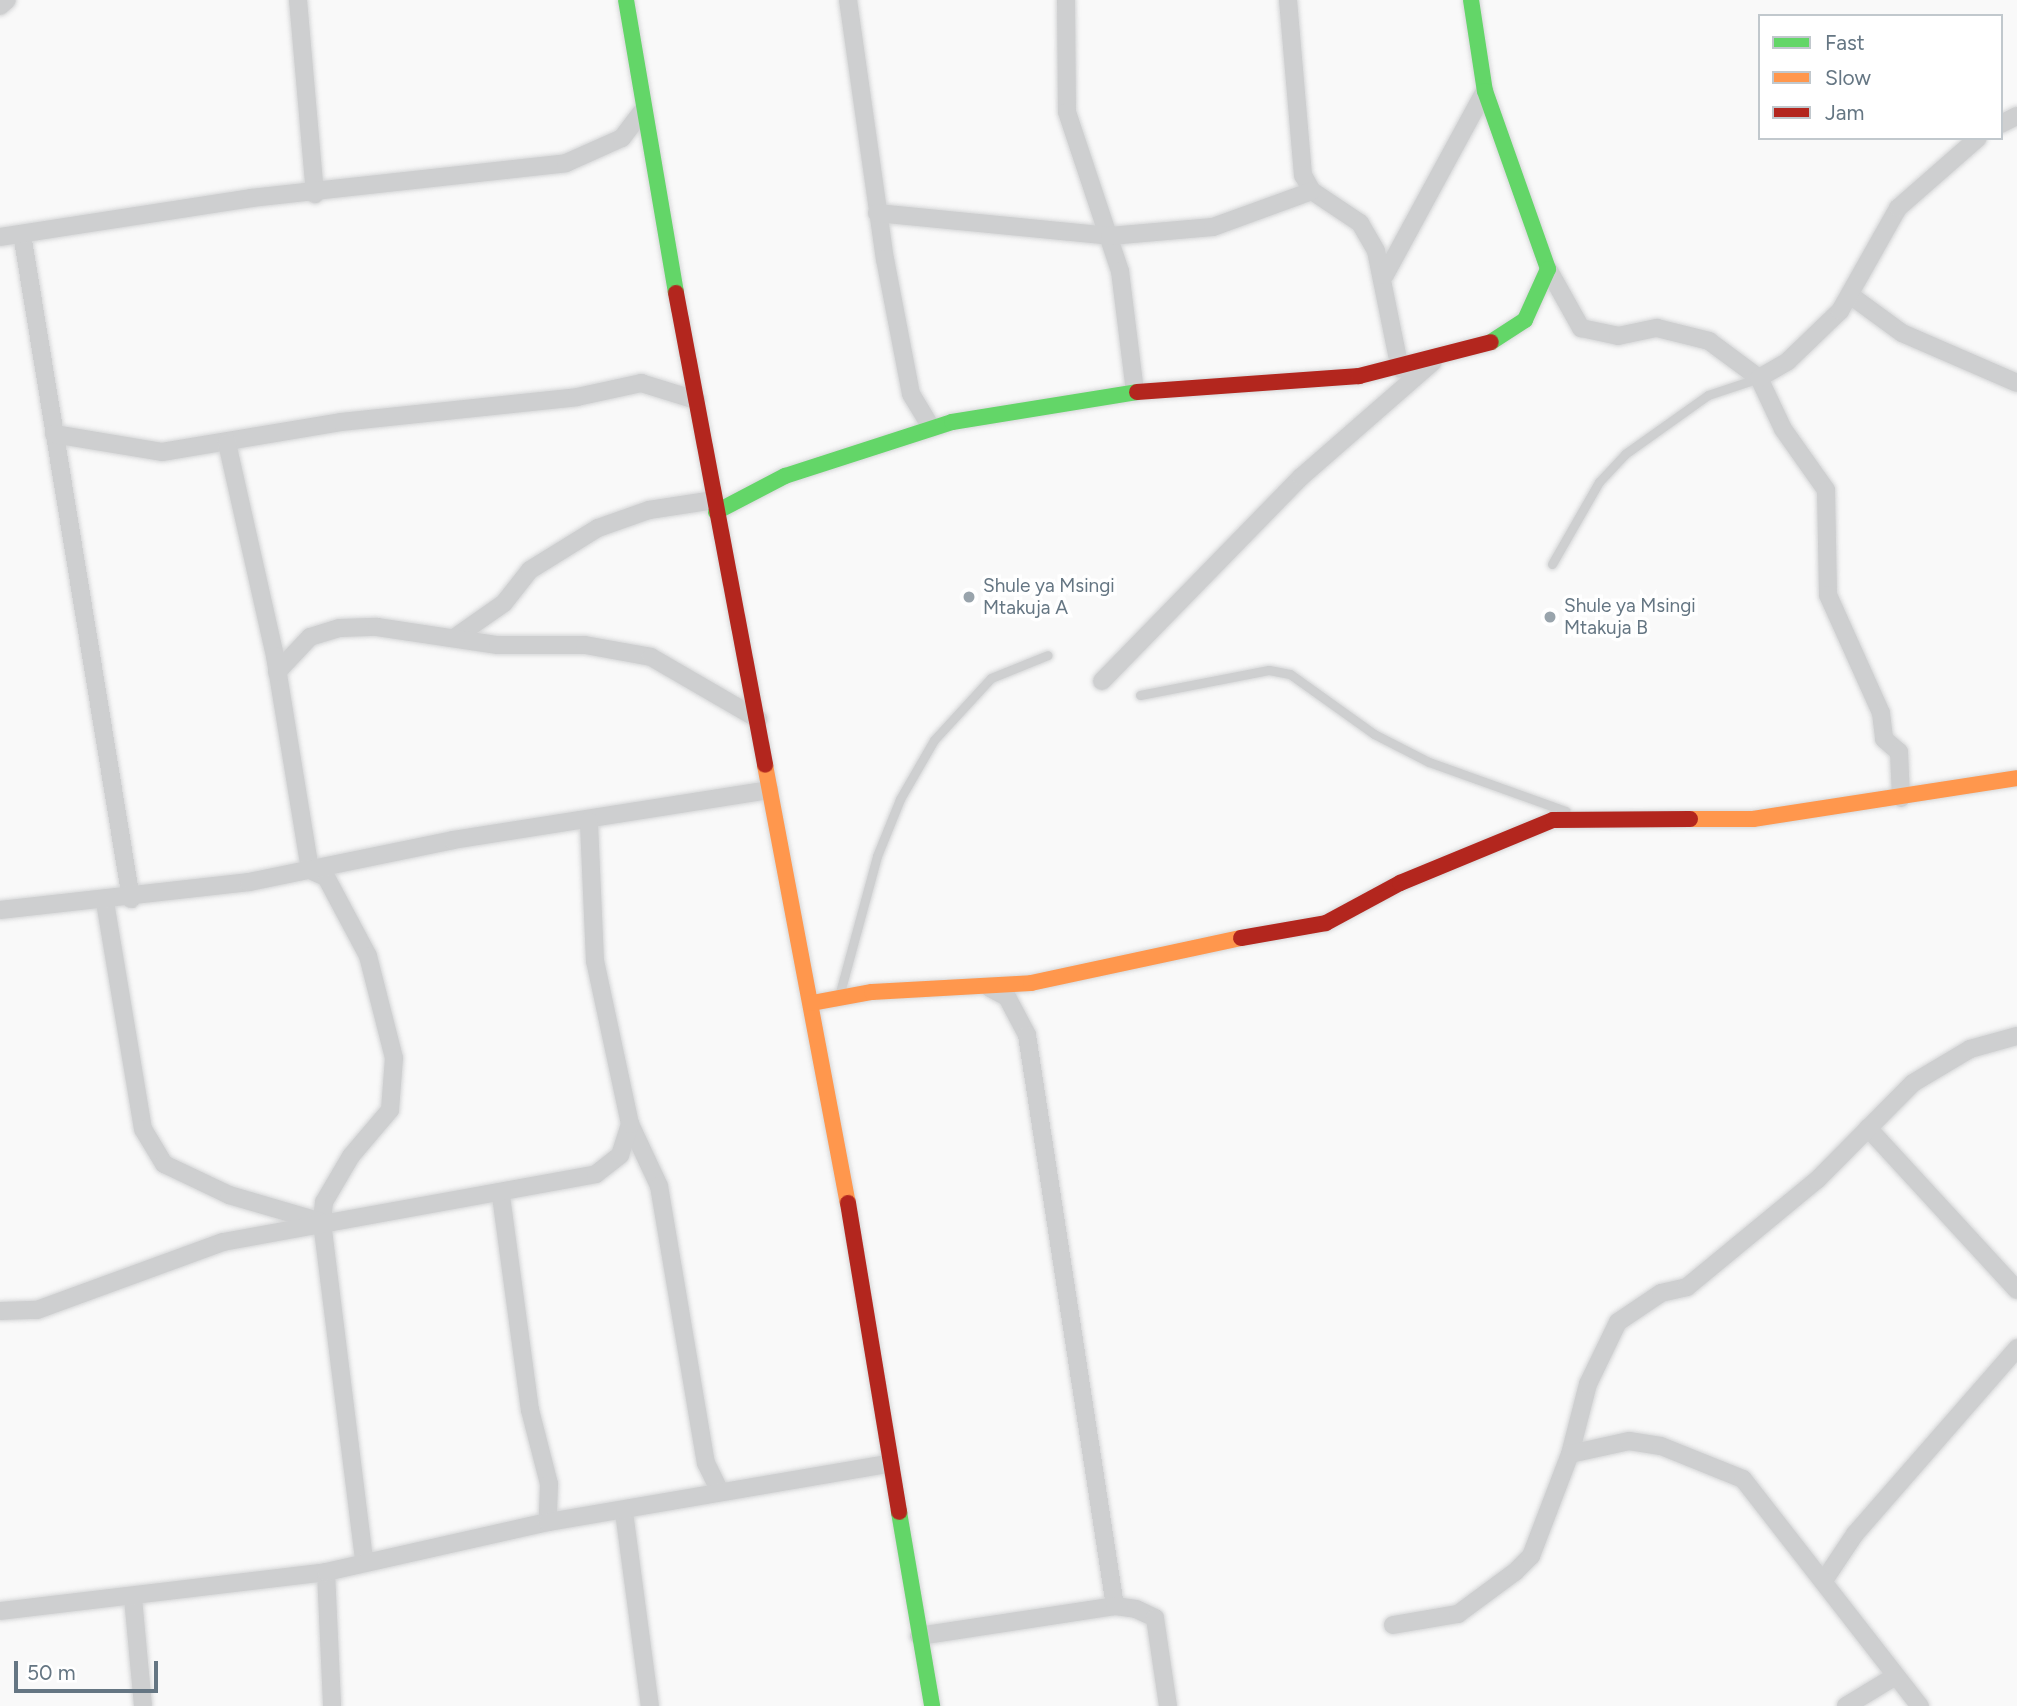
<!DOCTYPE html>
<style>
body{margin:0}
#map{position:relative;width:2017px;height:1706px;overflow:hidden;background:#f9f9f9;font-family:Figtree,sans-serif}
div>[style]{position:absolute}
.roads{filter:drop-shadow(0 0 2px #d5d6d7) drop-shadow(0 0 2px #d5d6d7)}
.lane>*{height:9px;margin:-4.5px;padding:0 4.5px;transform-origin:4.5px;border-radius:4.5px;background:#cecfd0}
.street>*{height:18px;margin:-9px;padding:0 9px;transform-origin:9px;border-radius:9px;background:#cecfd0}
.fast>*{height:16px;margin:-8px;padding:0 8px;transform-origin:8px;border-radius:8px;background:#63d668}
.slow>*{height:16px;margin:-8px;padding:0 8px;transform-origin:8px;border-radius:8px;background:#ff974d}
.jam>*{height:16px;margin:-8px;padding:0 8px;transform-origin:8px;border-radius:8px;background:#b3261e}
.dots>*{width:19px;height:19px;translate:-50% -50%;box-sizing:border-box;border:4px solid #fff;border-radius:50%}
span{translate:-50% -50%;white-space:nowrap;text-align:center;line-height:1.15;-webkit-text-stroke:7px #fff;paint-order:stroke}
.poi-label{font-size:19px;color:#657683}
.left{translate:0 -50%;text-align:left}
.legend{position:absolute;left:1758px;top:14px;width:245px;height:126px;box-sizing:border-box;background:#fff;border:2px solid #c1c8cd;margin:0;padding:9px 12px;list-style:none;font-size:21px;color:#657683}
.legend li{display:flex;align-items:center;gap:14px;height:35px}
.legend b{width:35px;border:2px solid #c1c8cd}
.scale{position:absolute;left:14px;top:1661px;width:144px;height:32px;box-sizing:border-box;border:4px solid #657683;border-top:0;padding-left:9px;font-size:21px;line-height:24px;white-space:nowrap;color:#657683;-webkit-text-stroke:5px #fff;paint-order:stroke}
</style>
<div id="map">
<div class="roads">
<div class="lane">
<i style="left:1552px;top:564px;width:95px;rotate:-60.2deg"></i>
<i style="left:1599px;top:482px;width:38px;rotate:-47deg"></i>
<i style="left:1625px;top:454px;width:102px;rotate:-35.4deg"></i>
<i style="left:1708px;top:395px;width:54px;rotate:-18.4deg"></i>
<i style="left:1140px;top:695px;width:131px;rotate:-11deg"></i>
<i style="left:1269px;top:670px;width:21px;rotate:11deg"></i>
<i style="left:1290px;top:674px;width:103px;rotate:35.5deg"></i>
<i style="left:1374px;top:734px;width:62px;rotate:27deg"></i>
<i style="left:1429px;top:762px;width:145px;rotate:19.7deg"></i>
<i style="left:839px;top:996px;width:145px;rotate:-74.8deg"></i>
<i style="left:877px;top:856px;width:61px;rotate:-68deg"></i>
<i style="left:900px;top:799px;width:68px;rotate:-60deg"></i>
<i style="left:934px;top:740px;width:84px;rotate:-47.4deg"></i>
<i style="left:991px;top:678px;width:61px;rotate:-22deg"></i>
</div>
<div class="street">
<i style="left:298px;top:0;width:195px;rotate:85deg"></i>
<i style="left:848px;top:0;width:262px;rotate:81.9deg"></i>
<i style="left:885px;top:259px;width:137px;rotate:79.1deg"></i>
<i style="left:911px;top:394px;width:39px;rotate:59deg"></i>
<i style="left:1066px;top:0;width:112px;rotate:89.5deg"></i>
<i style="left:1067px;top:112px;width:168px;rotate:71.6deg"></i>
<i style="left:1120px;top:271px;width:122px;rotate:82.9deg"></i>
<i style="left:1288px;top:0;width:176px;rotate:85.1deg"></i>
<i style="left:1303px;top:175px;width:18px;rotate:61deg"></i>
<i style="left:1312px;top:191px;width:58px;rotate:33.7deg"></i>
<i style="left:1360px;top:223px;width:32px;rotate:60deg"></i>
<i style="left:1376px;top:251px;width:120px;rotate:78.5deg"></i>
<i style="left:0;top:6px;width:9px;rotate:-41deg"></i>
<i style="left:2001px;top:124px;width:18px;rotate:-27deg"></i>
<i style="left:877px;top:213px;width:234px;rotate:5.6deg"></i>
<i style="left:1110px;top:236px;width:103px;rotate:-5deg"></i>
<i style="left:1213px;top:227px;width:105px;rotate:-20deg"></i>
<i style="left:22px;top:234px;width:674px;rotate:80.69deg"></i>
<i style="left:0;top:237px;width:254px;rotate:-8.8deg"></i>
<i style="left:251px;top:198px;width:317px;rotate:-6.3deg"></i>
<i style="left:566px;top:163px;width:61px;rotate:-24.1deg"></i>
<i style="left:622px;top:138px;width:34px;rotate:-53deg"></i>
<i style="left:1548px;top:269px;width:68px;rotate:60.8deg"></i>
<i style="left:1581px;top:328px;width:38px;rotate:12deg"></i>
<i style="left:1618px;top:336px;width:40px;rotate:-12deg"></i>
<i style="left:1657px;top:328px;width:54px;rotate:14deg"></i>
<i style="left:1709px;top:341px;width:62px;rotate:36.5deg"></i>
<i style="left:1759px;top:378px;width:56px;rotate:64.8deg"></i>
<i style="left:1783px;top:429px;width:75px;rotate:54.8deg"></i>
<i style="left:1826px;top:490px;width:105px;rotate:88.9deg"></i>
<i style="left:1828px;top:595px;width:129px;rotate:65.8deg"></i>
<i style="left:1881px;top:713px;width:26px;rotate:83deg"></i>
<i style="left:1884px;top:739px;width:20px;rotate:41deg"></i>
<i style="left:1899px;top:752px;width:46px;rotate:87.5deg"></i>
<i style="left:1385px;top:275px;width:209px;rotate:-61.5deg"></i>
<i style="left:1850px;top:295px;width:64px;rotate:36.2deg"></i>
<i style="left:1902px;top:333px;width:125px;rotate:23.5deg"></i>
<i style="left:1759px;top:378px;width:34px;rotate:-30deg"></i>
<i style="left:1788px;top:361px;width:72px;rotate:-43.9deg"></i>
<i style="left:1840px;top:311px;width:118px;rotate:-60.6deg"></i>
<i style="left:1898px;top:208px;width:106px;rotate:-41.2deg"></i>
<i style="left:54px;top:434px;width:109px;rotate:9.5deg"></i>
<i style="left:162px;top:452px;width:181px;rotate:-9.5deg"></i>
<i style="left:341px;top:422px;width:237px;rotate:-6deg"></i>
<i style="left:577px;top:397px;width:66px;rotate:-12.3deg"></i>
<i style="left:641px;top:383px;width:58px;rotate:17.2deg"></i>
<i style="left:227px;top:443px;width:218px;rotate:77.3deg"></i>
<i style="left:275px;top:656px;width:217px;rotate:80.7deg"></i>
<i style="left:310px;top:870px;width:17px;rotate:24deg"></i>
<i style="left:326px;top:877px;width:89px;rotate:62deg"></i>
<i style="left:368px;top:956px;width:105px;rotate:75.7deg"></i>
<i style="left:394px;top:1058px;width:52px;rotate:94.4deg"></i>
<i style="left:390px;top:1110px;width:60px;rotate:130.3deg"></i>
<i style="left:351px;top:1156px;width:53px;rotate:120.4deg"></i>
<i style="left:324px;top:1202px;width:20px;rotate:96deg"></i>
<i style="left:322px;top:1222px;width:340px;rotate:82.9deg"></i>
<i style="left:454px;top:638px;width:61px;rotate:-35deg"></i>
<i style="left:504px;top:603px;width:42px;rotate:-51.8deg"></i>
<i style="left:530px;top:570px;width:80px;rotate:-31.7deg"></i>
<i style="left:598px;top:528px;width:54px;rotate:-19.4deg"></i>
<i style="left:649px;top:510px;width:66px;rotate:-8.7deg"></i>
<i style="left:277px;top:672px;width:48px;rotate:-46.7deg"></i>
<i style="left:310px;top:637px;width:31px;rotate:-17deg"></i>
<i style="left:340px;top:628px;width:37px;rotate:-2deg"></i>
<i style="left:377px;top:627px;width:122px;rotate:8.5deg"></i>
<i style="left:498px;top:645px;width:87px"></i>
<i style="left:585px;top:645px;width:67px;rotate:10.3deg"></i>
<i style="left:651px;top:657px;width:124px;rotate:30.1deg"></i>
<i style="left:1102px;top:681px;width:285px;rotate:-45.7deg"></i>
<i style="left:1301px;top:477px;width:175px;rotate:-41.1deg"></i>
<i style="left:105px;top:902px;width:230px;rotate:80.5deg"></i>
<i style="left:143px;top:1129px;width:41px;rotate:59deg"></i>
<i style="left:164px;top:1164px;width:72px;rotate:25.5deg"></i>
<i style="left:229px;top:1195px;width:97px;rotate:16.2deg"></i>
<i style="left:0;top:910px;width:251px;rotate:-6.4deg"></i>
<i style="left:249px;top:882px;width:208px;rotate:-11.6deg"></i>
<i style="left:453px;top:840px;width:320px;rotate:-9deg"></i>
<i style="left:990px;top:988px;width:19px;rotate:28deg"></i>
<i style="left:1007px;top:997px;width:43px;rotate:62.2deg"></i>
<i style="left:1027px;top:1035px;width:578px;rotate:81.24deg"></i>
<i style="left:630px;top:1124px;width:68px;rotate:64.9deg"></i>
<i style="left:659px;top:1186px;width:281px;rotate:80.4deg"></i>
<i style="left:706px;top:1463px;width:32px;rotate:64deg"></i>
<i style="left:1868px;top:1128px;width:220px;rotate:47.4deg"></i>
<i style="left:501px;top:1196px;width:216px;rotate:82.3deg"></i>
<i style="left:530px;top:1410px;width:76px;rotate:75.6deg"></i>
<i style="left:549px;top:1484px;width:38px;rotate:92deg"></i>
<i style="left:0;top:1311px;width:37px;rotate:-2deg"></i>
<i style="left:37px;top:1310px;width:198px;rotate:-20.1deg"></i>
<i style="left:223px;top:1242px;width:379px;rotate:-10.3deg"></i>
<i style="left:596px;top:1174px;width:31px;rotate:-38deg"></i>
<i style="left:620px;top:1155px;width:33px;rotate:-72deg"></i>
<i style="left:630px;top:1124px;width:167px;rotate:-102.1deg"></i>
<i style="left:595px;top:961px;width:140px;rotate:-92.5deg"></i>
<i style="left:1570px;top:1454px;width:72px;rotate:-75.6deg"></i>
<i style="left:1588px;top:1384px;width:69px;rotate:-64.2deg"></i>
<i style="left:1618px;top:1322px;width:52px;rotate:-34deg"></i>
<i style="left:1661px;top:1293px;width:27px;rotate:-13deg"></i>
<i style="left:1687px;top:1287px;width:168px;rotate:-39.5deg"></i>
<i style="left:1817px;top:1180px;width:136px;rotate:-45.3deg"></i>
<i style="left:1913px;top:1083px;width:66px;rotate:-30.8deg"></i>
<i style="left:1970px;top:1049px;width:49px;rotate:-15.5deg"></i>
<i style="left:624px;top:1512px;width:196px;rotate:82.4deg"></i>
<i style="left:326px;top:1572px;width:134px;rotate:87.4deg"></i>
<i style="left:1825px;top:1579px;width:54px;rotate:-56.3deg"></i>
<i style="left:1855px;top:1534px;width:247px;rotate:-48.9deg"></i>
<i style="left:133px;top:1598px;width:108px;rotate:84.7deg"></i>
<i style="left:0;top:1611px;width:328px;rotate:-6.8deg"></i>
<i style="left:326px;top:1572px;width:228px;rotate:-12.7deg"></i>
<i style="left:548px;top:1522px;width:346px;rotate:-9.7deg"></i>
<i style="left:1393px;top:1625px;width:66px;rotate:-9.6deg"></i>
<i style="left:1458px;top:1614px;width:71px;rotate:-36.4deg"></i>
<i style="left:1515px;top:1572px;width:23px;rotate:-45deg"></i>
<i style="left:1531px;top:1556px;width:109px;rotate:-69.1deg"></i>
<i style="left:1570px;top:1454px;width:60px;rotate:-12.4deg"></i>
<i style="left:1629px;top:1441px;width:32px;rotate:9deg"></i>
<i style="left:1661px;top:1446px;width:88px;rotate:21.9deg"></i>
<i style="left:1743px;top:1479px;width:288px;rotate:52.1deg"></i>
<i style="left:919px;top:1636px;width:198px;rotate:-8.7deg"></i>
<i style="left:1115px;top:1606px;width:21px;rotate:8deg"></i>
<i style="left:1136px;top:1609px;width:21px;rotate:25deg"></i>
<i style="left:1155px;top:1618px;width:89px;rotate:81.6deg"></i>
<i style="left:1846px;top:1706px;width:56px;rotate:-31.1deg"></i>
</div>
<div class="fast">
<i style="left:626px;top:0;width:297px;rotate:80.3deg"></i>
<i style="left:1471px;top:0;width:92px;rotate:81.3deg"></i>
<i style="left:1485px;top:91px;width:189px;rotate:70.5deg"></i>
<i style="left:1548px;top:269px;width:56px;rotate:114.3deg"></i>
<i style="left:1525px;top:320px;width:40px;rotate:147.1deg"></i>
<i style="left:716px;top:512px;width:78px;rotate:-27.6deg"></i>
<i style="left:785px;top:476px;width:176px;rotate:-17.9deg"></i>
<i style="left:952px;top:422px;width:187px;rotate:-9.2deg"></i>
<i style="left:899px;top:1512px;width:197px;rotate:80.3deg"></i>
</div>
<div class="slow">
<i style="left:765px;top:765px;width:446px;rotate:79.3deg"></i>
<i style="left:1690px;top:819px;width:63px"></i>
<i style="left:1753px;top:819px;width:267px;rotate:-8.8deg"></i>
<i style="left:812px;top:1003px;width:61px;rotate:-10.4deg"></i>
<i style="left:872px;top:992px;width:159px;rotate:-3.2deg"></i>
<i style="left:1031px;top:983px;width:215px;rotate:-12.1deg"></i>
</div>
<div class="jam">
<i style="left:676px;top:293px;width:480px;rotate:79.3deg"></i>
<i style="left:1137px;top:392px;width:223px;rotate:-4.1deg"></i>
<i style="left:1359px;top:376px;width:136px;rotate:-14.4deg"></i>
<i style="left:1241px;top:938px;width:86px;rotate:-10deg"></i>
<i style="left:1326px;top:923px;width:84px;rotate:-28.4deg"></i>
<i style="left:1400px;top:883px;width:165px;rotate:-22.4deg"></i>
<i style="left:1553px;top:820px;width:137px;rotate:-0.4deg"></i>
<i style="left:848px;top:1203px;width:313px;rotate:80.6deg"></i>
</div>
</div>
<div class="dots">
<i style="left:969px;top:597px;background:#99a4ac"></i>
<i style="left:1550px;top:617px;background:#99a4ac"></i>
</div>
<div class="poi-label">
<span class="left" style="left:983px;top:597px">Shule ya Msingi<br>Mtakuja A</span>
<span class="left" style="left:1564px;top:617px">Shule ya Msingi<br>Mtakuja B</span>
</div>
<ul class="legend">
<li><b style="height:9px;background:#63d668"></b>Fast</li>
<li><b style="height:9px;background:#ff974d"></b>Slow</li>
<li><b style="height:9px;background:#b3261e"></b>Jam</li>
</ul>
<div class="scale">50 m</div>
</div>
